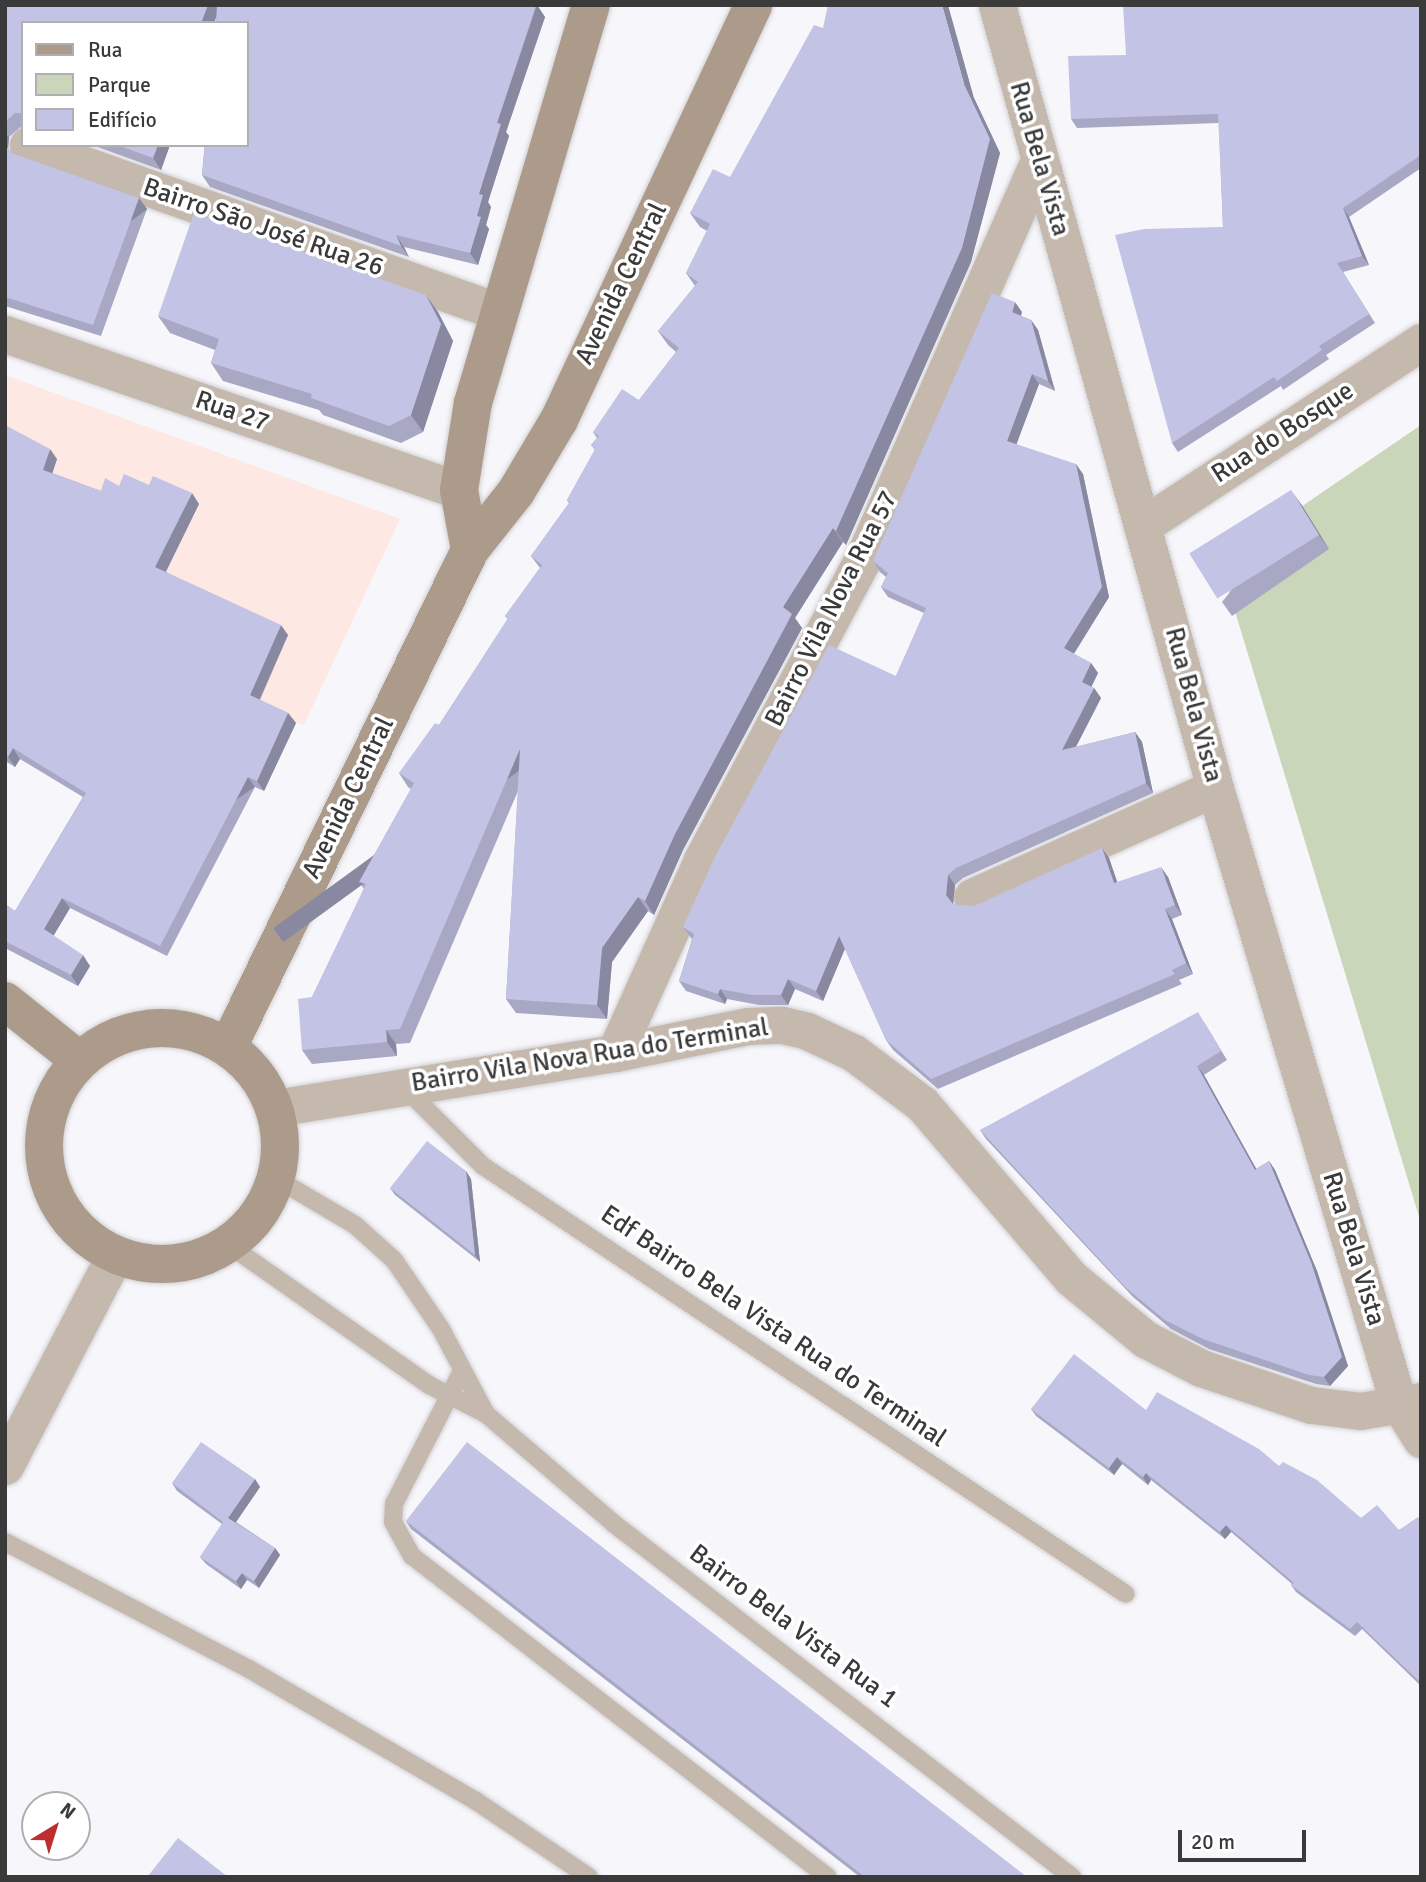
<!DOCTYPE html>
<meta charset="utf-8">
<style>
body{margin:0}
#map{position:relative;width:1426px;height:1882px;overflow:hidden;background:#f7f7fb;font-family:Signika,sans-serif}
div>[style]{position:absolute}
.education>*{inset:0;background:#fde8e4}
.green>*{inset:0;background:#c9d6ba}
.roads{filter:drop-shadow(0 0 2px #d1d1d5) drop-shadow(0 0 2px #d1d1d5)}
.lane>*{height:18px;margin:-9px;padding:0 9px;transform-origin:9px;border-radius:9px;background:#c5b9ae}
.street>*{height:37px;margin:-18.5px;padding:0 18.5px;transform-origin:18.5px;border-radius:18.5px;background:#c5b9ae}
.secondary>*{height:38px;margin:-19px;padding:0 19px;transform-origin:19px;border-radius:19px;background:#ac9b8a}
.secondary>.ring{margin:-19px;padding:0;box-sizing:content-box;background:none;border:38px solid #ac9b8a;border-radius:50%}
.wall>*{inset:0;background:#a8a8c5}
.shaded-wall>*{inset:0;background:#8888a0;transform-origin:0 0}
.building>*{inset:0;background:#c3c3e5;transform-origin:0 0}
span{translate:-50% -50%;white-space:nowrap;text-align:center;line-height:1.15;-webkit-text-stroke:7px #fff;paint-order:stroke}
.street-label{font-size:26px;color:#3a3a3b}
.frame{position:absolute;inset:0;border:7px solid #3a3a3b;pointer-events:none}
.legend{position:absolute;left:21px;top:21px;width:228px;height:126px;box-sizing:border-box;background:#fff;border:2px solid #b0b0b1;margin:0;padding:9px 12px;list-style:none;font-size:21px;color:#3a3a3b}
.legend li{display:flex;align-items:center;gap:14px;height:35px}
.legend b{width:35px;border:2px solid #b0b0b1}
.north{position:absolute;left:21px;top:1791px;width:70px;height:70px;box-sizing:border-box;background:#fff;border:2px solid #b0b0b1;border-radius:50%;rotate:38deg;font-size:19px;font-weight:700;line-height:28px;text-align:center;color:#3a3a3b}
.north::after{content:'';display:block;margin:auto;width:24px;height:32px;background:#be2e31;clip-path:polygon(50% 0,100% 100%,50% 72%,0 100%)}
.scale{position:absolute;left:1178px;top:1830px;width:128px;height:32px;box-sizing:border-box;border:4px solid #3a3a3b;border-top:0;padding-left:9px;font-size:21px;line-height:24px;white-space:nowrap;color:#3a3a3b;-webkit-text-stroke:5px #fff;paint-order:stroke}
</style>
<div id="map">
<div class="education">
<i style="clip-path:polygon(5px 375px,400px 519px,304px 725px,145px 668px,5px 689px)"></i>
</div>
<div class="green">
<i style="clip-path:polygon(1421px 425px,1421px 1223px,1220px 562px)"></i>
</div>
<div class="roads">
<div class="lane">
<i style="left:404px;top:1087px;width:112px;rotate:45deg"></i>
<i style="left:483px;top:1166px;width:772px;rotate:33.65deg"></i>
<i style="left:277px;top:1179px;width:91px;rotate:30.5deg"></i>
<i style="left:355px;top:1225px;width:52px;rotate:41.9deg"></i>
<i style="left:394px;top:1260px;width:83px;rotate:55.7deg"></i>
<i style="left:441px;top:1329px;width:96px;rotate:62.1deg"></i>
<i style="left:229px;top:1245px;width:244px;rotate:35deg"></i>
<i style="left:429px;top:1385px;width:64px;rotate:27deg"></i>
<i style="left:486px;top:1414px;width:167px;rotate:40.6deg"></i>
<i style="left:613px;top:1523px;width:580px;rotate:37.64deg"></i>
<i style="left:462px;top:1371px;width:149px;rotate:117.1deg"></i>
<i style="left:394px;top:1504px;width:18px;rotate:93deg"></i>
<i style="left:393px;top:1522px;width:39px;rotate:61deg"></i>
<i style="left:412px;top:1556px;width:525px;rotate:37.66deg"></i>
<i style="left:5px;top:1542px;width:275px;rotate:27.5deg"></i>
<i style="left:249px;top:1669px;width:263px;rotate:30.2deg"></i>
<i style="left:476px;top:1801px;width:136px;rotate:33.9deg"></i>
</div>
<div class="street">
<i style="left:997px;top:5px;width:813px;rotate:74.44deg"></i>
<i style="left:1215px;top:788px;width:641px;rotate:73.4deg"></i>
<i style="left:1398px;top:1402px;width:44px;rotate:58.1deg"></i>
<i style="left:28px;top:145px;width:498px;rotate:19.5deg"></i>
<i style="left:5px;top:334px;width:480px;rotate:19deg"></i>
<i style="left:1145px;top:524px;width:331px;rotate:-33.4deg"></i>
<i style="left:972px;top:897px;width:266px;rotate:-24.2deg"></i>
<i style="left:615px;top:1053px;width:212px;rotate:-65.7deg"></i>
<i style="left:702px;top:860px;width:344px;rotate:-61.9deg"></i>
<i style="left:864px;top:557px;width:433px;rotate:-66.2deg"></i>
<i style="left:275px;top:1108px;width:344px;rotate:-9.2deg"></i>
<i style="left:615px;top:1053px;width:136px;rotate:-11.5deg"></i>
<i style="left:748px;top:1026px;width:34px;rotate:-2deg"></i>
<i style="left:782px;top:1025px;width:26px;rotate:13deg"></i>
<i style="left:807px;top:1031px;width:52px;rotate:25.1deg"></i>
<i style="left:854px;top:1053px;width:85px;rotate:36.9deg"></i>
<i style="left:922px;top:1104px;width:229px;rotate:49.4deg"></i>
<i style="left:1071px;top:1278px;width:96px;rotate:39.5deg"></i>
<i style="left:1145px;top:1339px;width:63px;rotate:27.4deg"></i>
<i style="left:1201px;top:1368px;width:116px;rotate:18.6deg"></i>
<i style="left:1311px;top:1405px;width:49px;rotate:7deg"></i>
<i style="left:1360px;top:1411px;width:62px;rotate:-9.3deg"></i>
<i style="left:5px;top:1466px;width:238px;rotate:-62.5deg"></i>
</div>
<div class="secondary">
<i style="left:470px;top:550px;width:61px;rotate:-100.4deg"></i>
<i style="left:459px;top:490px;width:88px;rotate:-80.9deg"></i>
<i style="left:473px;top:403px;width:415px;rotate:-73.5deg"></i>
<i style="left:5px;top:1001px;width:95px;rotate:38.6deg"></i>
<i class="ring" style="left:44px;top:1028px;width:198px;height:198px"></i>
<i style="left:228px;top:1047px;width:553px;rotate:-64.04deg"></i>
<i style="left:470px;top:550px;width:74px;rotate:-51.6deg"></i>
<i style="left:516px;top:492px;width:84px;rotate:-59.2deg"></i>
<i style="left:559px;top:420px;width:458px;rotate:-64.9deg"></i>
</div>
</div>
<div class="wall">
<i style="clip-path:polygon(5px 5px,537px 5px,545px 17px,506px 132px,509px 136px,488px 202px,491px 207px,486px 225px,489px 229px,478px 265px,404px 247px,409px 257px,210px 187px,202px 175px,216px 16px,214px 23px,23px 23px,23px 125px,9px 137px,8px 148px,12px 153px,139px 198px,147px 209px,101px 336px,5px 306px)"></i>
<i style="clip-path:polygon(1421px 5px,1421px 168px,1349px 217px,1369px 265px,1343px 272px,1375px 323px,1326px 355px,1329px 359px,1283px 390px,1281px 386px,1178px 452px,1172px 443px,1223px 227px,1219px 123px,1077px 128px,1071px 119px,1126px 55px)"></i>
<i style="clip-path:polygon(974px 98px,1000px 153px,971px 262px,846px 545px,843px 542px,795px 618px,802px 628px,683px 850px,654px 915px,648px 911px,612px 962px,607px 1019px,516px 1013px,506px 999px,518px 791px,410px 1043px,396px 1044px,397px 1056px,312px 1064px,302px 1050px,312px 997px,364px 889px,359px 882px,411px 789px,408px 787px,399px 773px,439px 725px,508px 619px,505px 616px,540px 568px,531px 556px,569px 503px,567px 500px,595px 450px,591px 445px,597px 438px,593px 432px,639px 400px,676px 352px,668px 345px,658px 331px,695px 286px,686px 273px,707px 231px,700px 227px,690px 213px,730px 177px)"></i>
<i style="clip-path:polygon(92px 145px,170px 145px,161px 170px)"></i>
<i style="clip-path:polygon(438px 312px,453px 341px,423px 432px,401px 443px,323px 415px,319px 410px,223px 381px,211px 363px,215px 350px,170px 333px,158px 316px)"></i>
<i style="clip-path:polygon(1022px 312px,1021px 316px,1031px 320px,1038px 330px,1055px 391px,1039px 384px,1016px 444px,1083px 474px,1109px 597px,1074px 654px,1091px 663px,1098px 673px,1091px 687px,1094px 688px,1101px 698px,1076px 747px,1135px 732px,1142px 742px,1153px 793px,963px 878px,955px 885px,953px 904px,974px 906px,1109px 858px,1117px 882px,1168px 877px,1182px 915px,1172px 919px,1193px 974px,1179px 980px,1182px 984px,938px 1089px,893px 1050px,886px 1040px,845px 949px,823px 1001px,795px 989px,788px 1005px,759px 1005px,727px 999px,725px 1004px,686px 991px,679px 981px,692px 939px,683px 927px,896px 676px,924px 613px,888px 597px,881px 587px,886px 577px,880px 572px,873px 561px)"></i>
<i style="clip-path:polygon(5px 425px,57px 459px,52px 473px,101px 491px,119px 486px,149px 485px,199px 504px,166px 572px,288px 635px,260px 700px,288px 713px,296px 723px,264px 791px,255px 787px,167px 956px,70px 908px,53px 936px,90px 966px,78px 986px,5px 948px,5px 904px,15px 911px,83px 797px,20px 759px,15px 767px,5px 761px)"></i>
<i style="clip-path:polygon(1301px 504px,1329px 549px,1232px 616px,1222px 602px)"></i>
<i style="clip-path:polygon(1204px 1022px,1227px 1060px,1204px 1075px,1256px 1169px,1269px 1161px,1275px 1170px,1317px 1271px,1348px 1366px,1330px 1386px,1316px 1384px,1209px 1349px,1171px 1329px,1133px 1297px,986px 1139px,980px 1130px)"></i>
<i style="clip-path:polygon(466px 1171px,471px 1179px,480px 1262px,395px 1195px,390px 1188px)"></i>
<i style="clip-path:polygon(1031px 1409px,1146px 1410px,1279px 1466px,1361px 1518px,1399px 1530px,1421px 1520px,1421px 1686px,1362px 1629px,1355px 1636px,1296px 1592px,1291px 1585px,1292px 1584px,1231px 1532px,1225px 1539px,1151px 1480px,1148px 1485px,1122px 1464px,1114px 1475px,1036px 1416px)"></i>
<i style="clip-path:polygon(255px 1479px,260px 1487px,236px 1522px,275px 1548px,280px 1555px,259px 1588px,247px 1580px,241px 1589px,206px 1564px,200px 1557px,222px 1524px,177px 1491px,172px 1483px)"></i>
<i style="clip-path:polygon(406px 1521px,1027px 1877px,860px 1877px,411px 1529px)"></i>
</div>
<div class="shaded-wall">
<i style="clip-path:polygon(208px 5px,216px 5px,219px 9px,214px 23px,201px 23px)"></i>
<i style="clip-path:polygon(537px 5px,545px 17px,506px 132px,509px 136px,488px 202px,491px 207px,486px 225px,489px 229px,478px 265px,470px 253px,477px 216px,479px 194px,497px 123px)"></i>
<i style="clip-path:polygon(942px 5px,948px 5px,974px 98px,1000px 153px,971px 262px,846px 545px,836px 531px,964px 84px)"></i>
<i style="clip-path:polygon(5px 133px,9px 137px,8px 150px,5px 146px)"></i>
<i style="clip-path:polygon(158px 145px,170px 145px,161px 170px,153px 158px)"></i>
<i style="left:139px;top:198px;width:14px;height:135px;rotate:54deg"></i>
<i style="clip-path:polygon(1343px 208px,1349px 217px,1369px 265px,1362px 256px)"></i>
<i style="clip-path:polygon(396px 235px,404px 247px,409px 257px,401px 246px)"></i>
<i style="clip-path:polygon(426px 295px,438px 312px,453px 341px,423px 432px,411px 415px)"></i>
<i style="clip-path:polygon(1015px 302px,1022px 312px,1019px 322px,1012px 312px)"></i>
<i style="clip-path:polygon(1031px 320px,1038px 330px,1055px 391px,1048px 381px)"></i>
<i style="clip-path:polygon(1032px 374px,1039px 384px,1014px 451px,1007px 441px)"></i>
<i style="clip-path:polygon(50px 449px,57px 459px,50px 480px,43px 470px)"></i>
<i style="clip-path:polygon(1076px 464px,1083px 474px,1109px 597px,1071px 658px,1064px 648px)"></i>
<i style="clip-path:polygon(1291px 490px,1301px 504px,1329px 549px,1319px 535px)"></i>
<i style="clip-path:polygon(192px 493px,199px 504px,163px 577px,155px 567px)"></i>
<i style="clip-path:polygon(833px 528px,843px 542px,795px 618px,802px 628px,683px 850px,654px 915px,645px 901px,674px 836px,783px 607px)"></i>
<i style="clip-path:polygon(281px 625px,288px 635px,257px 705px,250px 695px)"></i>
<i style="clip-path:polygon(1091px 663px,1098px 673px,1089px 692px,1082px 682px)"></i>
<i style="clip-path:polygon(1094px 688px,1101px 698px,1069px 760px,1062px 750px)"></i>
<i style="clip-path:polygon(288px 713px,296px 723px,264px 791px,257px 781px)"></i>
<i style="clip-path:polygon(1135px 732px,1142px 742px,1153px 793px,1146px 783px)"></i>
<i style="clip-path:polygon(13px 748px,20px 759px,15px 767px,8px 757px)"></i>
<i style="left:520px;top:749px;width:17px;height:305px;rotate:54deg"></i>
<i style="left:248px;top:777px;width:12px;height:191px;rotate:55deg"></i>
<i style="clip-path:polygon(1102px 848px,1109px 858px,1121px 893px,1114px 883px)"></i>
<i style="clip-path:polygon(1161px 867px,1168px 877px,1182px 915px,1175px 905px)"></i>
<i style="clip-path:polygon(948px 875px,955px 885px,953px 905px,946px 895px)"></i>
<i style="clip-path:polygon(638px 897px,648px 911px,612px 962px,607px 1019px,597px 1005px,602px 948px)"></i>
<i style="clip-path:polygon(62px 898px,70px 908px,51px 940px,44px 929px)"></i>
<i style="clip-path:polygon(1165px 909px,1172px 919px,1193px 974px,1186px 963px)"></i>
<i style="clip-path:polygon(839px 936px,846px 946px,823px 1001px,816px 991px)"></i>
<i style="clip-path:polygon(83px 955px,90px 966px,78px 986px,71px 975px)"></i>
<i style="clip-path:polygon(788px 979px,795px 989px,788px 1005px,781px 995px)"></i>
<i style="clip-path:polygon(720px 989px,727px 999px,725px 1004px,718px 994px)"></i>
<i style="clip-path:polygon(386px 1030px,396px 1044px,397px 1056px,387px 1042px)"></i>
<i style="clip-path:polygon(1197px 1066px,1204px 1075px,1262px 1179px,1255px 1170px)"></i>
<i style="clip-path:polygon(1269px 1161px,1275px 1170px,1317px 1271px,1348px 1366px,1330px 1386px,1324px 1377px)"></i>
<i style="clip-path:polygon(466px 1171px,471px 1179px,480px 1262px,475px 1255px)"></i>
<i style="clip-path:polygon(1117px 1457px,1122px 1464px,1114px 1475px,1109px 1468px)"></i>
<i style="clip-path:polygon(1146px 1473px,1151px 1480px,1148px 1485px,1143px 1477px)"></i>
<i style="clip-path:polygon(255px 1479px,260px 1487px,234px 1525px,228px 1518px)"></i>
<i style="clip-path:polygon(1226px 1525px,1231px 1532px,1225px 1539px,1220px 1532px)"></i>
<i style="clip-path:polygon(275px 1548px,280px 1555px,259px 1588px,254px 1581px)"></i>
<i style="clip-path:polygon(242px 1573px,247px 1580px,241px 1589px,236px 1581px)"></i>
</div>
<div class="building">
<i style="clip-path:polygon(5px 5px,208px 5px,201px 23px,23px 23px,23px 113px,15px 113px,5px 122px)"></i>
<i style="clip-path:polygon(217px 5px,536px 5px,497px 123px,501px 124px,479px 194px,483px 195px,477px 216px,481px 217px,470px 253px,396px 235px,401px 246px,202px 175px,205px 145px,247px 145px,247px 23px,216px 23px)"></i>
<i style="clip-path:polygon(828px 5px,942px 5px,964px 84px,990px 139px,962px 248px,836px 531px,833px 528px,783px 607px,792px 614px,674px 836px,645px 901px,638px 897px,602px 948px,597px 1005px,506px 999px,520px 749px,400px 1029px,386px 1030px,387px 1042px,302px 1050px,298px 999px,312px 997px,366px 884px,359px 882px,414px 783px,399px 773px,435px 723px,439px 725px,508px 618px,505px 616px,542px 565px,531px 556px,570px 502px,567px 500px,595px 449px,591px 445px,599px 436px,593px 432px,622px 389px,639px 400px,679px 348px,658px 331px,698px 282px,686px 273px,710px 224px,690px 213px,713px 169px,730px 177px,814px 25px,823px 28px)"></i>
<i style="clip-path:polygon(1123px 5px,1421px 5px,1421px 155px,1343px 208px,1362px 256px,1337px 263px,1369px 314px,1319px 346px,1322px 350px,1277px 381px,1274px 377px,1172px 443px,1115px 235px,1144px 229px,1223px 227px,1218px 114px,1071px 119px,1068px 56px,1126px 55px)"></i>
<i style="clip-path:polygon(5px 145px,12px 153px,139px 198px,93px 325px,5px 297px)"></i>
<i style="clip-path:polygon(117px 145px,158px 145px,153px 158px)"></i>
<i style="clip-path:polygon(194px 213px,426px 295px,441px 324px,411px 415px,389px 426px,311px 398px,312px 394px,211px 363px,219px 339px,158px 316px)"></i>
<i style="clip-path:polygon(992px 293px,1015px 302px,1012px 312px,1031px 320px,1048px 381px,1032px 374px,1007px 441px,1076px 464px,1102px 587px,1064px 648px,1091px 663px,1082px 682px,1094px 688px,1062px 750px,1135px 732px,1146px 783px,956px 868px,948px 875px,946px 895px,953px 904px,974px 906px,1102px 848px,1114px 883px,1161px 867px,1175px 905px,1165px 909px,1186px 963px,1172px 970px,1175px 974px,931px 1079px,886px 1040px,839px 936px,816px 991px,788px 979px,781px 995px,752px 995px,720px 989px,718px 994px,679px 981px,694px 934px,683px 927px,714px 859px,829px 645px,896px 676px,926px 608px,881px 587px,888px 573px,873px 561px)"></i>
<i style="clip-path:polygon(5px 425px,50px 449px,43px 470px,101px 491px,105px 478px,119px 486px,124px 474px,149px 485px,153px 476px,192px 493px,155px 567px,281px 625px,250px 695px,288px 713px,257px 781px,248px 777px,160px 946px,62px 898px,44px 929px,83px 955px,71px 975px,5px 941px,5px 904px,15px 911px,86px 793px,13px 748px,8px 757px,5px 755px)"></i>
<i style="left:1291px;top:490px;width:53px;height:120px;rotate:58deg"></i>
<i style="clip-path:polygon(1198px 1012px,1221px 1051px,1197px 1066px,1255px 1170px,1269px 1161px,1311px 1262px,1342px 1357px,1324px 1377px,1309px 1375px,1203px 1339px,1165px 1320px,1126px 1288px,980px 1130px)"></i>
<i style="clip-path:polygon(427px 1141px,466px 1171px,475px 1255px,390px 1188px)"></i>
<i style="clip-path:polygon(1074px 1354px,1146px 1410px,1157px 1392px,1259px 1449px,1279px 1466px,1283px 1462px,1317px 1480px,1361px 1518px,1377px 1505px,1399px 1530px,1418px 1517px,1421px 1520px,1421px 1683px,1357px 1622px,1350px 1629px,1291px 1585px,1294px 1583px,1226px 1525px,1220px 1532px,1146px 1473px,1143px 1477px,1117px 1457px,1109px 1468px,1031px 1409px)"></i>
<i style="clip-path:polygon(201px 1442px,255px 1479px,228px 1518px,275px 1548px,254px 1581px,242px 1573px,236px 1581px,200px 1557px,223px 1522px,172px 1483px)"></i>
<i style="clip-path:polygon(467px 1442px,1027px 1877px,865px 1877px,406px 1521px)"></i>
<i style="clip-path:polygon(178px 1838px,228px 1877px,150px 1877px,148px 1876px)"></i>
</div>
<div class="street-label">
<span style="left:1039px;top:159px;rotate:74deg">Rua Bela Vista</span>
<span style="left:263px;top:228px;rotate:19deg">Bairro São José Rua 26</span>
<span style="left:622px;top:284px;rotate:-64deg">Avenida Central</span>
<span style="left:232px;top:412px;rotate:19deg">Rua 27</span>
<span style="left:1283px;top:433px;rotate:-33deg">Rua do Bosque</span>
<span style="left:832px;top:609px;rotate:-63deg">Bairro Vila Nova Rua 57</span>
<span style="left:1193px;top:705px;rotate:75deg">Rua Bela Vista</span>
<span style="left:349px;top:798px;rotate:-64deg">Avenida Central</span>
<span style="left:590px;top:1056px;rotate:-9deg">Bairro Vila Nova Rua do Terminal</span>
<span style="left:1353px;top:1249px;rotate:73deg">Rua Bela Vista</span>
<span style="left:773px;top:1327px;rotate:34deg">Edf Bairro Bela Vista Rua do Terminal</span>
<span style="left:793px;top:1627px;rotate:37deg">Bairro Bela Vista Rua 1</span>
</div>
<div class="frame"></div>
<ul class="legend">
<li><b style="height:9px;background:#ac9b8a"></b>Rua</li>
<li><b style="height:19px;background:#c9d6ba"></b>Parque</li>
<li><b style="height:19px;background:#c3c3e5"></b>Edifício</li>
</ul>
<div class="north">N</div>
<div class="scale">20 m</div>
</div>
